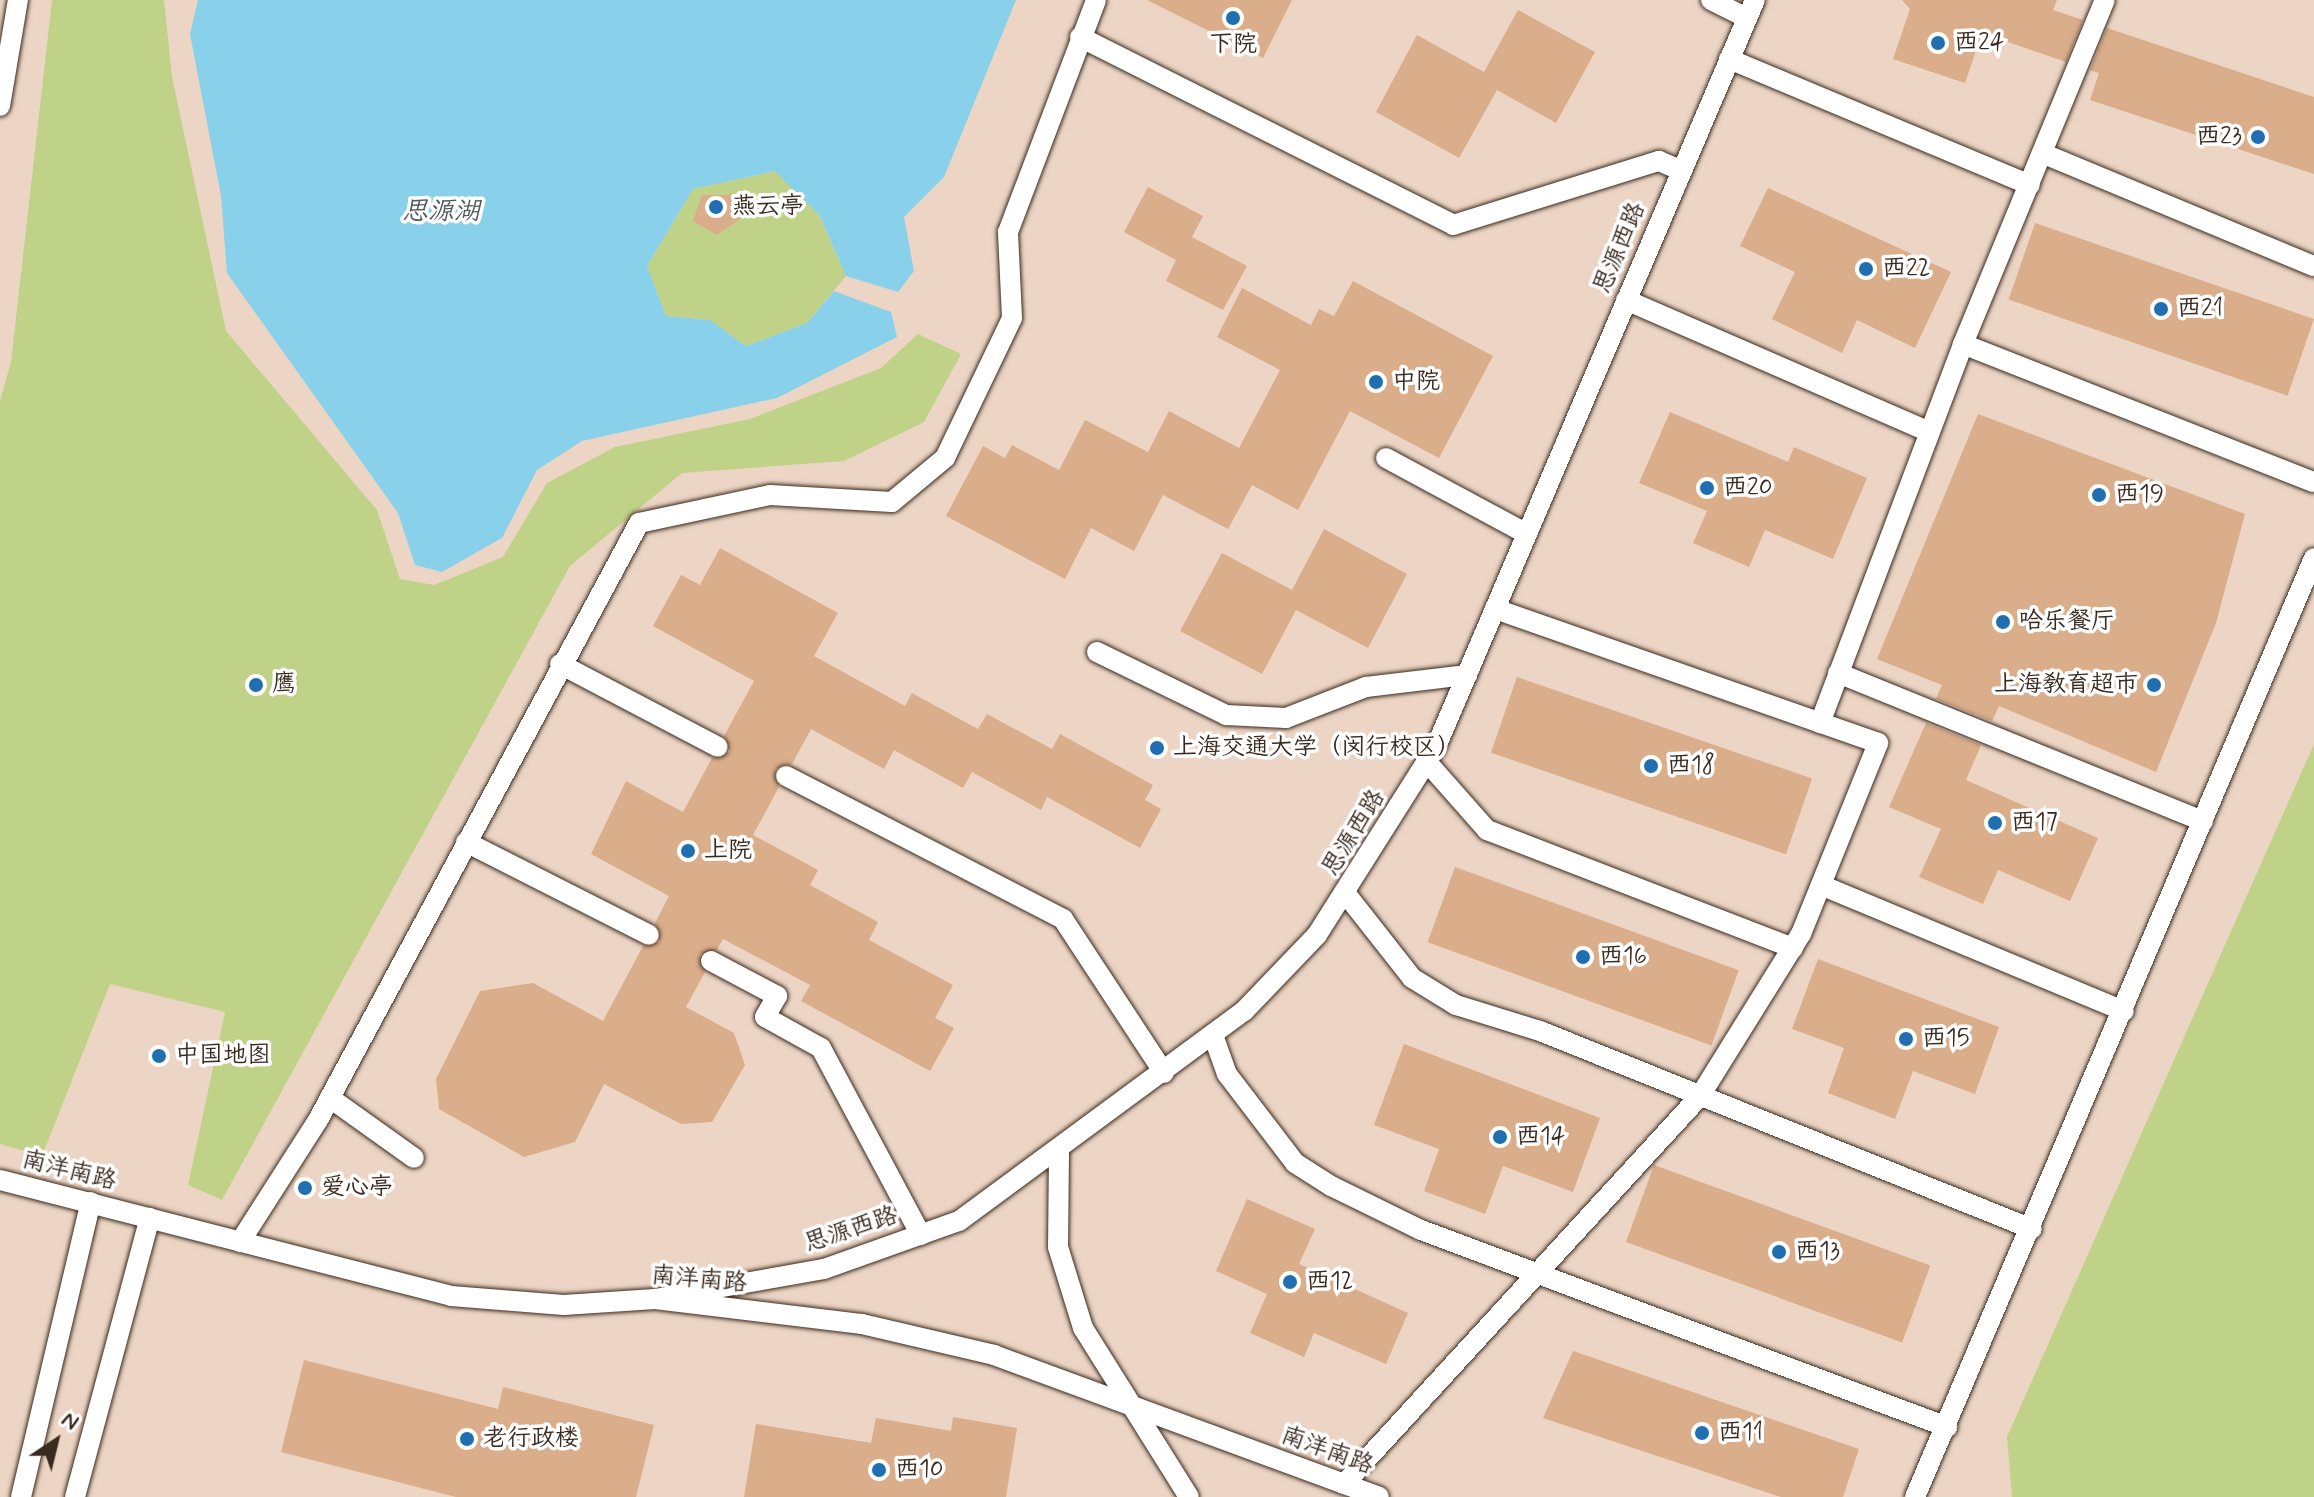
<!DOCTYPE html>
<meta charset="utf-8">
<style>
body{margin:0}
#map{position:relative;width:2314px;height:1497px;overflow:hidden;background:#f4e6dc;font-family:Mynerve,"LXGW WenKai TC",sans-serif}
div>[style]{position:absolute}
.built>*{inset:0;background:#ecd5c4;transform-origin:0 0}
.green>*{inset:0;background:#c0d287}
.water>*{inset:0;background:#89d1ea}
.building>*{inset:0;background:#daad8b;transform-origin:0 0}
.roads{filter:drop-shadow(0 0 2px #3b2a1e) drop-shadow(0 0 2px #3b2a1e)}
.lane>*{height:20px;margin:-10px;padding:0 10px;transform-origin:10px;border-radius:10px;background:#fff}
.dots>*{width:22px;height:22px;translate:-50% -50%;box-sizing:border-box;border:4px solid #fff;border-radius:50%}
span{translate:-50% -50%;white-space:nowrap;text-align:center;line-height:1.15;-webkit-text-stroke:7px #fff;paint-order:stroke}
.poi-label{font-size:24px;color:#3b2a1e}
.left{translate:0 -50%;text-align:left}
.right{translate:-100% -50%;text-align:right}
.street-label{font-size:24px;color:#3b2a1e}
.water-label{font-size:26px;color:#525c5b;font-style:italic}
.north{position:absolute;left:16px;top:1401px;width:80px;height:80px;-webkit-text-stroke:6px #fff;paint-order:stroke;rotate:35deg;font-size:22px;font-weight:700;line-height:32px;text-align:center;color:#3b2a1e}
.north::after{content:'';display:block;margin:auto;width:28px;height:36px;background:#3b2a1e;clip-path:polygon(50% 0,100% 100%,50% 72%,0 100%)}
</style>
<div id="map">
<div class="built">
<i style="left:0;top:0;width:2314px;height:1497px"></i>
</div>
<div class="green">
<i style="clip-path:polygon(52px 0,164px 0,172px 77px,226px 331px,377px 510px,400px 579px,434px 585px,503px 557px,547px 483px,615px 447px,750px 419px,881px 368px,918px 334px,961px 354px,924px 422px,844px 461px,682px 473px,570px 566px,222px 1200px,188px 1185px,225px 1012px,110px 984px,42px 1156px,0 1144px,0 401px,11px 362px)"></i>
<i style="clip-path:polygon(776px 171px,820px 216px,846px 276px,807px 323px,746px 346px,710px 320px,666px 316px,647px 266px,693px 189px)"></i>
<i style="clip-path:polygon(2314px 744px,2314px 1497px,2012px 1497px,2007px 1437px)"></i>
</div>
<div class="water">
<i style="clip-path:polygon(198px 0,1016px 0,944px 177px,904px 217px,914px 271px,898px 292px,846px 276px,820px 216px,775px 171px,693px 189px,647px 266px,666px 316px,710px 320px,746px 346px,807px 323px,834px 291px,891px 312px,897px 337px,777px 398px,582px 441px,537px 470px,502px 538px,442px 572px,415px 565px,398px 513px,227px 273px,221px 196px,190px 34px)"></i>
</div>
<div class="building">
<i style="clip-path:polygon(1147px 0,1292px 0,1263px 58px)"></i>
<i style="clip-path:polygon(1902px 0,2057px 0,2053px 10px,2083px 20px,2066px 62px,1982px 33px,1965px 83px,1893px 59px,1910px 9px)"></i>
<i style="clip-path:polygon(1518px 10px,1595px 52px,1556px 123px,1497px 90px,1459px 158px,1376px 112px,1417px 35px,1484px 72px)"></i>
<i style="clip-path:polygon(2107px 28px,2314px 97px,2314px 174px,2090px 100px,2099px 73px,2090px 70px)"></i>
<i style="clip-path:polygon(1148px 187px,1203px 216px,1192px 237px,1247px 266px,1223px 310px,1166px 281px,1176px 260px,1124px 232px)"></i>
<i style="clip-path:polygon(1768px 188px,1951px 272px,1915px 348px,1857px 320px,1842px 353px,1772px 319px,1795px 272px,1740px 246px)"></i>
<i style="clip-path:polygon(702px 195px,730px 195px,740px 219px,717px 235px,693px 221px)"></i>
<i style="left:2035px;top:223px;width:295px;height:81px;rotate:19deg"></i>
<i style="clip-path:polygon(1353px 281px,1493px 356px,1439px 458px,1350px 411px,1298px 510px,1252px 485px,1228px 529px,1163px 495px,1134px 551px,1091px 528px,1065px 579px,946px 516px,983px 446px,1005px 458px,1012px 445px,1059px 470px,1085px 420px,1148px 452px,1169px 411px,1239px 448px,1280px 370px,1217px 337px,1242px 288px,1311px 325px,1319px 309px,1334px 316px)"></i>
<i style="clip-path:polygon(1670px 412px,1788px 462px,1794px 447px,1867px 478px,1833px 559px,1765px 530px,1749px 567px,1693px 543px,1707px 511px,1639px 483px)"></i>
<i style="clip-path:polygon(1978px 414px,2245px 514px,2216px 623px,2156px 772px,1999px 706px,1992px 721px,1936px 699px,1942px 685px,1877px 659px)"></i>
<i style="clip-path:polygon(1324px 529px,1407px 574px,1368px 648px,1296px 610px,1262px 674px,1180px 631px,1222px 553px,1292px 590px)"></i>
<i style="clip-path:polygon(720px 548px,838px 613px,814px 656px,905px 706px,912px 693px,978px 729px,987px 714px,1052px 749px,1060px 734px,1153px 785px,1145px 800px,1161px 809px,1140px 848px,1047px 797px,1041px 810px,972px 772px,963px 788px,894px 750px,884px 769px,811px 729px,792px 764px,775px 769px,779px 787px,753px 835px,818px 870px,810px 885px,878px 922px,869px 940px,953px 985px,935px 1018px,954px 1028px,930px 1071px,801px 1001px,810px 985px,723px 939px,717px 950px,700px 954px,705px 972px,686px 1007px,734px 1033px,745px 1065px,712px 1122px,681px 1124px,604px 1084px,575px 1142px,524px 1157px,439px 1109px,436px 1079px,480px 991px,533px 983px,603px 1021px,643px 946px,660px 942px,655px 923px,669px 896px,591px 854px,626px 781px,683px 812px,712px 758px,730px 752px,724px 736px,754px 681px,653px 626px,681px 575px,700px 585px)"></i>
<i style="left:1517px;top:677px;width:312px;height:80px;rotate:19deg"></i>
<i style="clip-path:polygon(1926px 723px,1981px 745px,1966px 780px,2098px 838px,2070px 901px,1998px 870px,1983px 904px,1919px 877px,1941px 829px,1889px 807px)"></i>
<i style="left:1455px;top:867px;width:302px;height:80px;rotate:20deg"></i>
<i style="clip-path:polygon(1818px 959px,1999px 1027px,1975px 1094px,1913px 1071px,1895px 1119px,1828px 1093px,1844px 1048px,1792px 1029px)"></i>
<i style="clip-path:polygon(1404px 1044px,1600px 1118px,1573px 1192px,1503px 1166px,1485px 1214px,1424px 1191px,1439px 1149px,1374px 1125px)"></i>
<i style="left:1654px;top:1165px;width:294px;height:82px;rotate:20deg"></i>
<i style="clip-path:polygon(1247px 1199px,1315px 1229px,1299px 1264px,1408px 1313px,1386px 1364px,1314px 1333px,1304px 1357px,1250px 1333px,1267px 1294px,1216px 1271px)"></i>
<i style="clip-path:polygon(1573px 1351px,1859px 1449px,1843px 1497px,1781px 1497px,1543px 1418px)"></i>
<i style="clip-path:polygon(304px 1360px,498px 1409px,503px 1387px,654px 1425px,636px 1497px,456px 1497px,281px 1452px)"></i>
<i style="clip-path:polygon(953px 1417px,1017px 1428px,1006px 1497px,744px 1497px,756px 1424px,871px 1443px,876px 1418px,951px 1431px)"></i>
</div>
<div class="roads">
<div class="lane">
<i style="left:1711px;top:0;width:40px;rotate:26.6deg"></i>
<i style="left:1080px;top:37px;width:418px;rotate:26.7deg"></i>
<i style="left:1453px;top:225px;width:216px;rotate:-17.3deg"></i>
<i style="left:1659px;top:161px;width:25px;rotate:23deg"></i>
<i style="left:1729px;top:59px;width:326px;rotate:22.7deg"></i>
<i style="left:0;top:106px;width:108px;rotate:-80.4deg"></i>
<i style="left:2042px;top:153px;width:295px;rotate:22.6deg"></i>
<i style="left:1626px;top:300px;width:331px;rotate:23.5deg"></i>
<i style="left:1963px;top:344px;width:377px;rotate:21.5deg"></i>
<i style="left:1386px;top:458px;width:160px;rotate:28.3deg"></i>
<i style="left:1097px;top:652px;width:144px;rotate:26deg"></i>
<i style="left:1226px;top:715px;width:60px;rotate:2.9deg"></i>
<i style="left:1286px;top:718px;width:86px;rotate:-21.2deg"></i>
<i style="left:1366px;top:687px;width:102px;rotate:-6.8deg"></i>
<i style="left:560px;top:664px;width:178px;rotate:27.7deg"></i>
<i style="left:1838px;top:673px;width:394px;rotate:22.1deg"></i>
<i style="left:1820px;top:723px;width:405px;rotate:-69.3deg"></i>
<i style="left:1963px;top:344px;width:372px;rotate:-67.6deg"></i>
<i style="left:1427px;top:762px;width:91px;rotate:48.6deg"></i>
<i style="left:1487px;top:830px;width:328px;rotate:21.1deg"></i>
<i style="left:786px;top:776px;width:312px;rotate:27.3deg"></i>
<i style="left:1063px;top:919px;width:184px;rotate:56.7deg"></i>
<i style="left:466px;top:842px;width:205px;rotate:26.9deg"></i>
<i style="left:1821px;top:885px;width:328px;rotate:22.6deg"></i>
<i style="left:1346px;top:894px;width:107px;rotate:51.8deg"></i>
<i style="left:1412px;top:978px;width:52px;rotate:31.5deg"></i>
<i style="left:1456px;top:1005px;width:88px;rotate:17.2deg"></i>
<i style="left:1540px;top:1031px;width:530px;rotate:21.92deg"></i>
<i style="left:711px;top:961px;width:75px;rotate:27.9deg"></i>
<i style="left:777px;top:996px;width:24px;rotate:120deg"></i>
<i style="left:765px;top:1017px;width:64px;rotate:29deg"></i>
<i style="left:821px;top:1048px;width:212px;rotate:61.9deg"></i>
<i style="left:1213px;top:1035px;width:41px;rotate:70.3deg"></i>
<i style="left:1227px;top:1074px;width:112px;rotate:52.6deg"></i>
<i style="left:1295px;top:1163px;width:43px;rotate:32.6deg"></i>
<i style="left:1331px;top:1186px;width:100px;rotate:26.1deg"></i>
<i style="left:1421px;top:1230px;width:562px;rotate:20.53deg"></i>
<i style="left:330px;top:1098px;width:103px;rotate:35.5deg"></i>
<i style="left:1059px;top:1153px;width:94px;rotate:90.6deg"></i>
<i style="left:1058px;top:1247px;width:85px;rotate:72.8deg"></i>
<i style="left:1083px;top:1328px;width:199px;rotate:57.9deg"></i>
<i style="left:0;top:1180px;width:466px;rotate:14.4deg"></i>
<i style="left:451px;top:1296px;width:113px;rotate:4.6deg"></i>
<i style="left:564px;top:1305px;width:91px;rotate:-3.8deg"></i>
<i style="left:655px;top:1299px;width:209px;rotate:6.9deg"></i>
<i style="left:862px;top:1324px;width:136px;rotate:13.2deg"></i>
<i style="left:994px;top:1355px;width:410px;rotate:20.2deg"></i>
<i style="left:240px;top:1242px;width:145px;rotate:-57.4deg"></i>
<i style="left:318px;top:1120px;width:678px;rotate:-61.73deg"></i>
<i style="left:639px;top:523px;width:134px;rotate:-12.1deg"></i>
<i style="left:770px;top:495px;width:122px;rotate:3.3deg"></i>
<i style="left:892px;top:502px;width:69px;rotate:-39.7deg"></i>
<i style="left:945px;top:458px;width:155px;rotate:-64.4deg"></i>
<i style="left:1012px;top:318px;width:86px;rotate:-92.7deg"></i>
<i style="left:1008px;top:232px;width:248px;rotate:-69.2deg"></i>
<i style="left:655px;top:1299px;width:172px;rotate:-10.1deg"></i>
<i style="left:824px;top:1269px;width:143px;rotate:-19.6deg"></i>
<i style="left:959px;top:1221px;width:354px;rotate:-36.4deg"></i>
<i style="left:1244px;top:1011px;width:105px;rotate:-46.2deg"></i>
<i style="left:1317px;top:935px;width:222px;rotate:-57.7deg"></i>
<i style="left:1436px;top:747px;width:812px;rotate:-66.88deg"></i>
<i style="left:1344px;top:1484px;width:527px;rotate:-47.46deg"></i>
<i style="left:1700px;top:1096px;width:191px;rotate:-58.1deg"></i>
<i style="left:1801px;top:934px;width:206px;rotate:-68deg"></i>
<i style="left:1878px;top:743px;width:406px;rotate:-160.7deg"></i>
<i style="left:21px;top:1497px;width:303px;rotate:-76.7deg"></i>
<i style="left:75px;top:1497px;width:289px;rotate:-75deg"></i>
<i style="left:1915px;top:1497px;width:1020px;rotate:-66.98deg"></i>
</div>
</div>
<div class="dots">
<i style="left:1233px;top:18px;background:#1f6fb2"></i>
<i style="left:1938px;top:43px;background:#1f6fb2"></i>
<i style="left:2258px;top:137px;background:#1f6fb2"></i>
<i style="left:716px;top:207px;background:#1f6fb2"></i>
<i style="left:1866px;top:269px;background:#1f6fb2"></i>
<i style="left:2161px;top:309px;background:#1f6fb2"></i>
<i style="left:1376px;top:382px;background:#1f6fb2"></i>
<i style="left:1707px;top:488px;background:#1f6fb2"></i>
<i style="left:2099px;top:495px;background:#1f6fb2"></i>
<i style="left:2003px;top:622px;background:#1f6fb2"></i>
<i style="left:256px;top:685px;background:#1f6fb2"></i>
<i style="left:2154px;top:685px;background:#1f6fb2"></i>
<i style="left:1157px;top:748px;background:#1f6fb2"></i>
<i style="left:1651px;top:766px;background:#1f6fb2"></i>
<i style="left:1995px;top:823px;background:#1f6fb2"></i>
<i style="left:688px;top:851px;background:#1f6fb2"></i>
<i style="left:1583px;top:957px;background:#1f6fb2"></i>
<i style="left:1906px;top:1039px;background:#1f6fb2"></i>
<i style="left:159px;top:1056px;background:#1f6fb2"></i>
<i style="left:1500px;top:1137px;background:#1f6fb2"></i>
<i style="left:305px;top:1188px;background:#1f6fb2"></i>
<i style="left:1779px;top:1252px;background:#1f6fb2"></i>
<i style="left:1290px;top:1282px;background:#1f6fb2"></i>
<i style="left:1702px;top:1433px;background:#1f6fb2"></i>
<i style="left:467px;top:1439px;background:#1f6fb2"></i>
<i style="left:879px;top:1470px;background:#1f6fb2"></i>
</div>
<div class="poi-label">
<span class="left" style="left:1954px;top:43px">西24</span>
<span style="left:1233px;top:45px">下院</span>
<span class="right" style="left:2242px;top:137px">西23</span>
<span class="left" style="left:732px;top:207px">燕云亭</span>
<span class="left" style="left:1882px;top:269px">西22</span>
<span class="left" style="left:2177px;top:309px">西21</span>
<span class="left" style="left:1392px;top:382px">中院</span>
<span class="left" style="left:1723px;top:488px">西20</span>
<span class="left" style="left:2115px;top:495px">西19</span>
<span class="left" style="left:2019px;top:622px">哈乐餐厅</span>
<span class="left" style="left:272px;top:685px">鹰</span>
<span class="right" style="left:2138px;top:685px">上海教育超市</span>
<span class="left" style="left:1173px;top:748px">上海交通大学（闵行校区）</span>
<span class="left" style="left:1667px;top:766px">西18</span>
<span class="left" style="left:2011px;top:823px">西17</span>
<span class="left" style="left:704px;top:851px">上院</span>
<span class="left" style="left:1599px;top:957px">西16</span>
<span class="left" style="left:1922px;top:1039px">西15</span>
<span class="left" style="left:175px;top:1056px">中国地图</span>
<span class="left" style="left:1516px;top:1137px">西14</span>
<span class="left" style="left:321px;top:1188px">爱心亭</span>
<span class="left" style="left:1795px;top:1252px">西13</span>
<span class="left" style="left:1306px;top:1282px">西12</span>
<span class="left" style="left:1718px;top:1433px">西11</span>
<span class="left" style="left:483px;top:1439px">老行政楼</span>
<span class="left" style="left:895px;top:1470px">西10</span>
</div>
<div class="street-label">
<span style="left:1620px;top:248px;rotate:-67deg">思源西路</span>
<span style="left:1354px;top:833px;rotate:-58deg">思源西路</span>
<span style="left:69px;top:1171px;rotate:14deg">南洋南路</span>
<span style="left:851px;top:1230px;rotate:-18deg">思源西路</span>
<span style="left:699px;top:1280px;rotate:5deg">南洋南路</span>
<span style="left:1327px;top:1451px;rotate:20deg">南洋南路</span>
</div>
<div class="water-label">
<span style="left:441px;top:213px">思源湖</span>
</div>
<div class="north">N</div>
</div>
